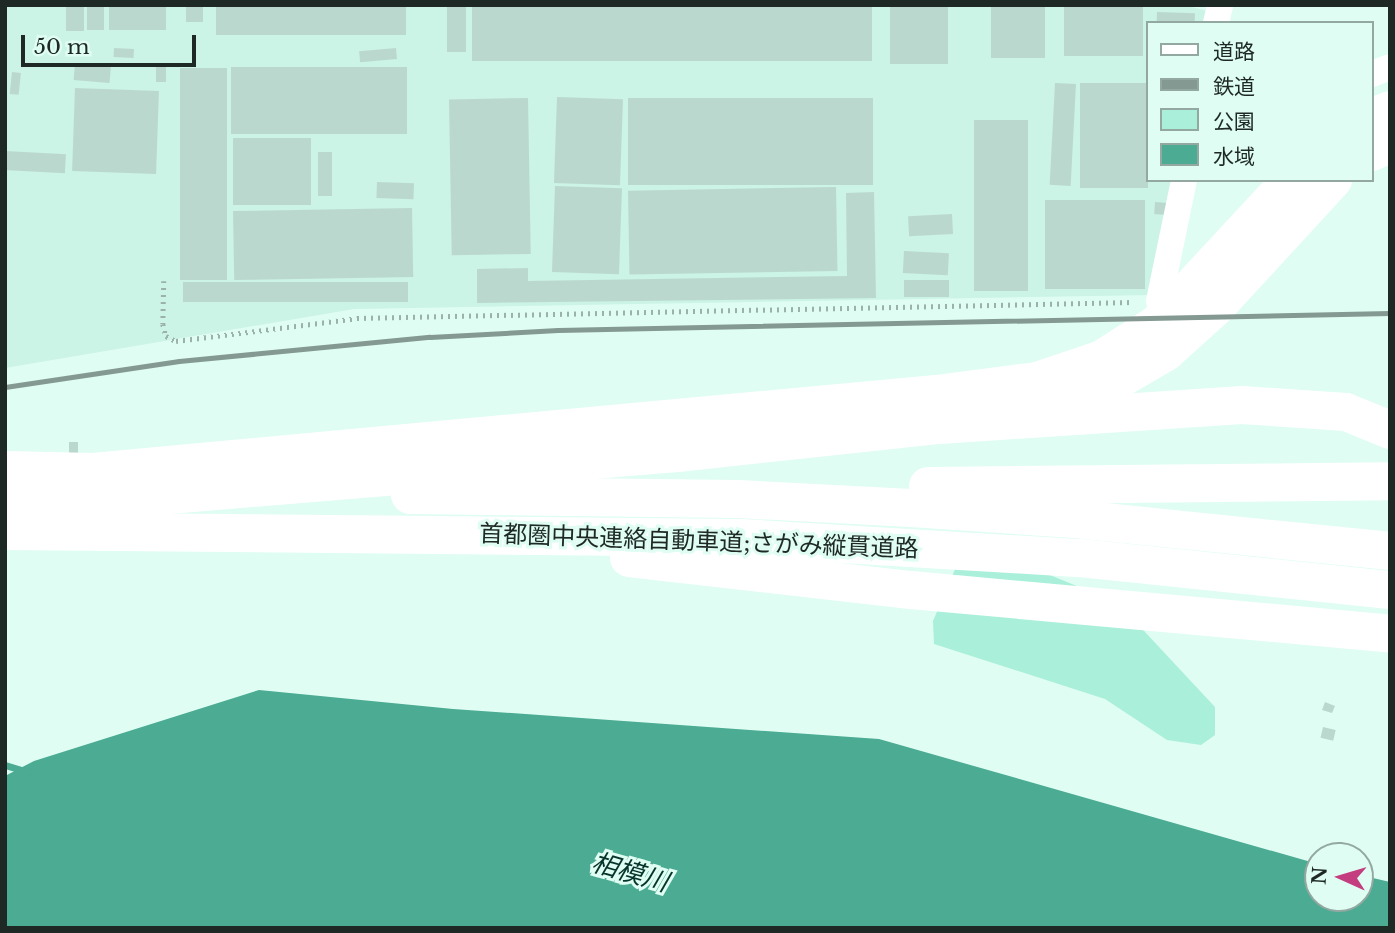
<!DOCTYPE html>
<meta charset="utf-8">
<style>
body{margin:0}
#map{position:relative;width:1395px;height:933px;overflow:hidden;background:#dffdf3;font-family:"Libre Baskerville","Noto Sans JP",serif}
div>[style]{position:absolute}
.built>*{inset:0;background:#cbf3e6}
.green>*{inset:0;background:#aaefda}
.water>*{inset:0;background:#4bab93}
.stream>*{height:7px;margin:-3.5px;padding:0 3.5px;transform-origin:3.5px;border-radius:3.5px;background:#4bab93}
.building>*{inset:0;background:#bbd8cf;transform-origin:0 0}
.path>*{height:4.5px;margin-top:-2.25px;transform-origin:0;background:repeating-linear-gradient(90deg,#9ab2aa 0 2px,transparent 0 7px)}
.minor>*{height:26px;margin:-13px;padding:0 13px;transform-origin:13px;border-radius:13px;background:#fff}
.highway>*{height:38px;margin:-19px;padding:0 19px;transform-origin:19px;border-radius:19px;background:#fff}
.rail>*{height:5px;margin:-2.5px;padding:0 2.5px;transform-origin:2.5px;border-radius:2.5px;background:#849992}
span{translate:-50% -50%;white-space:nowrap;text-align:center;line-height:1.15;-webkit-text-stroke:6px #dffdf3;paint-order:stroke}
.street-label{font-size:24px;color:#1e2926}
.water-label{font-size:26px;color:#06342a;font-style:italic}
.frame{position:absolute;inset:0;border:7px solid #1e2926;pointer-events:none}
.legend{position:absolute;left:1146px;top:21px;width:228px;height:161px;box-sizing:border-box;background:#dffdf3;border:2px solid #92a8a1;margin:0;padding:9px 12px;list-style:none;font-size:21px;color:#1e2926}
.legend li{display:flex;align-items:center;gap:14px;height:35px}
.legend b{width:35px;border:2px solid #92a8a1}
.north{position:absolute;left:1304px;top:842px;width:70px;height:70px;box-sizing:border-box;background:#dffdf3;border:2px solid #92a8a1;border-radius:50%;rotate:274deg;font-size:19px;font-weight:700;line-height:28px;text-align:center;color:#1e2926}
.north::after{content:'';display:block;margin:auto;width:24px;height:32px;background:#c33d7f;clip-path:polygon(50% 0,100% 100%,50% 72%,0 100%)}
.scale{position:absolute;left:21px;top:35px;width:175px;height:32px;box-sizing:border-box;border:4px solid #1e2926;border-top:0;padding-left:9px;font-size:21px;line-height:24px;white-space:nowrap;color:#1e2926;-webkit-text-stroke:5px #dffdf3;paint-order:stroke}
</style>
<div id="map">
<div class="built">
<i style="clip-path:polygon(5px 5px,1184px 5px,1211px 12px,1209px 23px,1148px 23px,1148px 180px,1175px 180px,1151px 295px,354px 309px,5px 368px)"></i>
</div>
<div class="green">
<i style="clip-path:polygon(967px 541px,1118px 603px,1215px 707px,1215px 735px,1201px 745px,1167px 740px,1105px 699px,934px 644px,933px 621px)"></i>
</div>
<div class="water">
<i style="clip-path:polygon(259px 690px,453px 709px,879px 739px,1318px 864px,1318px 898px,1360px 898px,1360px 875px,1390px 882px,1390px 928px,5px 928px,5px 776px,34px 761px)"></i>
</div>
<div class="stream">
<i style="left:5px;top:765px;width:24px;rotate:17deg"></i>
</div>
<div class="building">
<i style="left:66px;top:5px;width:18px;height:26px"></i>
<i style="left:87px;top:5px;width:17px;height:25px"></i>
<i style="left:109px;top:5px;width:57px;height:25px"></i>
<i style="left:186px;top:5px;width:17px;height:17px"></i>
<i style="left:216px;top:5px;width:190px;height:30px"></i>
<i style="left:447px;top:5px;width:19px;height:47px"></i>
<i style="left:472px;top:5px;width:400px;height:56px"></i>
<i style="left:890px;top:5px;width:58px;height:59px"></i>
<i style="left:991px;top:5px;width:54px;height:53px"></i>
<i style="left:1064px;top:5px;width:79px;height:51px"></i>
<i style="left:1157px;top:12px;width:38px;height:11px;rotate:2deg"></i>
<i style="left:114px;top:48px;width:20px;height:9px;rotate:3deg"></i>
<i style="left:396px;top:48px;width:11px;height:37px;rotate:85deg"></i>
<i style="left:75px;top:64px;width:36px;height:16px;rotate:5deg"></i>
<i style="left:156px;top:64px;width:10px;height:18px"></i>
<i style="left:407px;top:67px;width:67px;height:176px;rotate:90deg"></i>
<i style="left:180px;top:68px;width:47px;height:212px"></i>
<i style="left:12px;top:72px;width:9px;height:22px;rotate:6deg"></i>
<i style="left:1055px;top:83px;width:21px;height:102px;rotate:3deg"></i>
<i style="left:1080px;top:83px;width:68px;height:105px"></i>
<i style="left:75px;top:88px;width:84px;height:83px;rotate:2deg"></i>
<i style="left:557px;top:97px;width:66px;height:86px;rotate:2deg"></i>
<i style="left:528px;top:98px;width:156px;height:79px;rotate:89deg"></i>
<i style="left:873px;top:98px;width:87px;height:245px;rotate:90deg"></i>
<i style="left:974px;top:120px;width:54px;height:171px"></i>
<i style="left:311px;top:138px;width:67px;height:78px;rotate:90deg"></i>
<i style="left:5px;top:151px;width:61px;height:19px;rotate:3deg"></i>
<i style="left:318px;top:152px;width:14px;height:44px"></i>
<i style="left:377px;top:182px;width:37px;height:16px;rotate:2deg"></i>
<i style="left:555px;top:186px;width:67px;height:86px;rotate:2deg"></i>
<i style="left:836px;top:187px;width:84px;height:208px;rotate:89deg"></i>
<i style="clip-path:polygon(874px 192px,876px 298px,477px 303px,477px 269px,528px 268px,528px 281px,847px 276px,846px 193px)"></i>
<i style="left:1145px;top:200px;width:89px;height:100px;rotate:90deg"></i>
<i style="left:1155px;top:202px;width:13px;height:12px;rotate:4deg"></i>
<i style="left:412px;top:208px;width:69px;height:179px;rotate:89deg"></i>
<i style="left:952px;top:214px;width:20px;height:44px;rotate:87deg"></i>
<i style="left:904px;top:251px;width:45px;height:22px;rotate:3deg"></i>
<i style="left:904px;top:280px;width:45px;height:17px"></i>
<i style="left:408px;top:282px;width:20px;height:225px;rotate:90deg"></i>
<i style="left:69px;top:442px;width:9px;height:29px"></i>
<i style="clip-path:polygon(1325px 702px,1335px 706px,1332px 713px,1322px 710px)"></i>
<i style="left:1323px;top:727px;width:13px;height:11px;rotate:13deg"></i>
</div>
<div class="path">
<i style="left:164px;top:281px;width:43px;rotate:91.3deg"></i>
<i style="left:163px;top:324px;width:12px;rotate:76deg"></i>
<i style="left:166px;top:336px;width:11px;rotate:27deg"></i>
<i style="left:176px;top:341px;width:182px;rotate:-7.2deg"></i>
<i style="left:357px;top:318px;width:776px;rotate:-1.18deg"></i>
</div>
<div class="minor">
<i style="left:1216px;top:23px;width:18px;rotate:-77deg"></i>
<i style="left:1372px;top:74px;width:19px;rotate:-21deg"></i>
<i style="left:1159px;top:301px;width:124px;rotate:-78.3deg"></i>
</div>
<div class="highway">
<i style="left:1372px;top:117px;width:19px;rotate:-21deg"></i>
<i style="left:1372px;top:152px;width:20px;rotate:-24deg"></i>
<i style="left:1053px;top:406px;width:48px;rotate:-18.1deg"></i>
<i style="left:1099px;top:391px;width:78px;rotate:-30.2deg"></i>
<i style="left:1166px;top:352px;width:70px;rotate:-42.1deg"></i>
<i style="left:1218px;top:305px;width:170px;rotate:-47.4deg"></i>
<i style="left:5px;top:470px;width:88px;rotate:1.3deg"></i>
<i style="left:93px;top:472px;width:847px;rotate:-5.29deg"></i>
<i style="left:936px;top:394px;width:102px;rotate:-7.3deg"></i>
<i style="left:1037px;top:381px;width:69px;rotate:-18.7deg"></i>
<i style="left:1102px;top:359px;width:65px;rotate:-32.5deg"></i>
<i style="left:1157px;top:324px;width:197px;rotate:-47.1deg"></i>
<i style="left:928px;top:486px;width:462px;rotate:-0.6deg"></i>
<i style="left:410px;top:495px;width:328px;rotate:0.7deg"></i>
<i style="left:738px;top:499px;width:173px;rotate:3deg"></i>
<i style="left:911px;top:508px;width:174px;rotate:3.9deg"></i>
<i style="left:1085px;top:520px;width:307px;rotate:5.8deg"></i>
<i style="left:5px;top:499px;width:103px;rotate:0.6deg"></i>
<i style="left:108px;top:500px;width:571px;rotate:-4.72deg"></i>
<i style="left:677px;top:453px;width:264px;rotate:-6.1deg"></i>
<i style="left:940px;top:425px;width:303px;rotate:-3.8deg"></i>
<i style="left:1242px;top:405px;width:104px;rotate:3.9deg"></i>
<i style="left:1346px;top:412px;width:48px;rotate:22.2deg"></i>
<i style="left:5px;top:531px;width:736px;rotate:0.54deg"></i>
<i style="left:741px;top:538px;width:340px;rotate:3.4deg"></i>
<i style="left:1080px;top:558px;width:312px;rotate:5.9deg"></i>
<i style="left:629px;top:558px;width:284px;rotate:6.5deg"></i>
<i style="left:911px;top:590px;width:481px;rotate:5.2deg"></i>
</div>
<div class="rail">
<i style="left:5px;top:387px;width:176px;rotate:-8.5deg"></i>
<i style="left:179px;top:361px;width:252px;rotate:-5.5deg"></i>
<i style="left:430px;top:337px;width:128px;rotate:-3.1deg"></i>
<i style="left:558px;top:330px;width:832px;rotate:-1.17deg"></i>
</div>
<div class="street-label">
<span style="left:699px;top:541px;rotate:2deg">首都圏中央連絡自動車道;さがみ縦貫道路</span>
</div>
<div class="water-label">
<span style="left:630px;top:873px;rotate:16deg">相模川</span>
</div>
<div class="frame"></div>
<ul class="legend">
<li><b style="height:9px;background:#fff"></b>道路</li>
<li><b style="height:9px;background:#849992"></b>鉄道</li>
<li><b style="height:19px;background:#aaefda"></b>公園</li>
<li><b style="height:19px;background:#4bab93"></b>水域</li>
</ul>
<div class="north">N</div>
<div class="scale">50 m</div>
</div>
